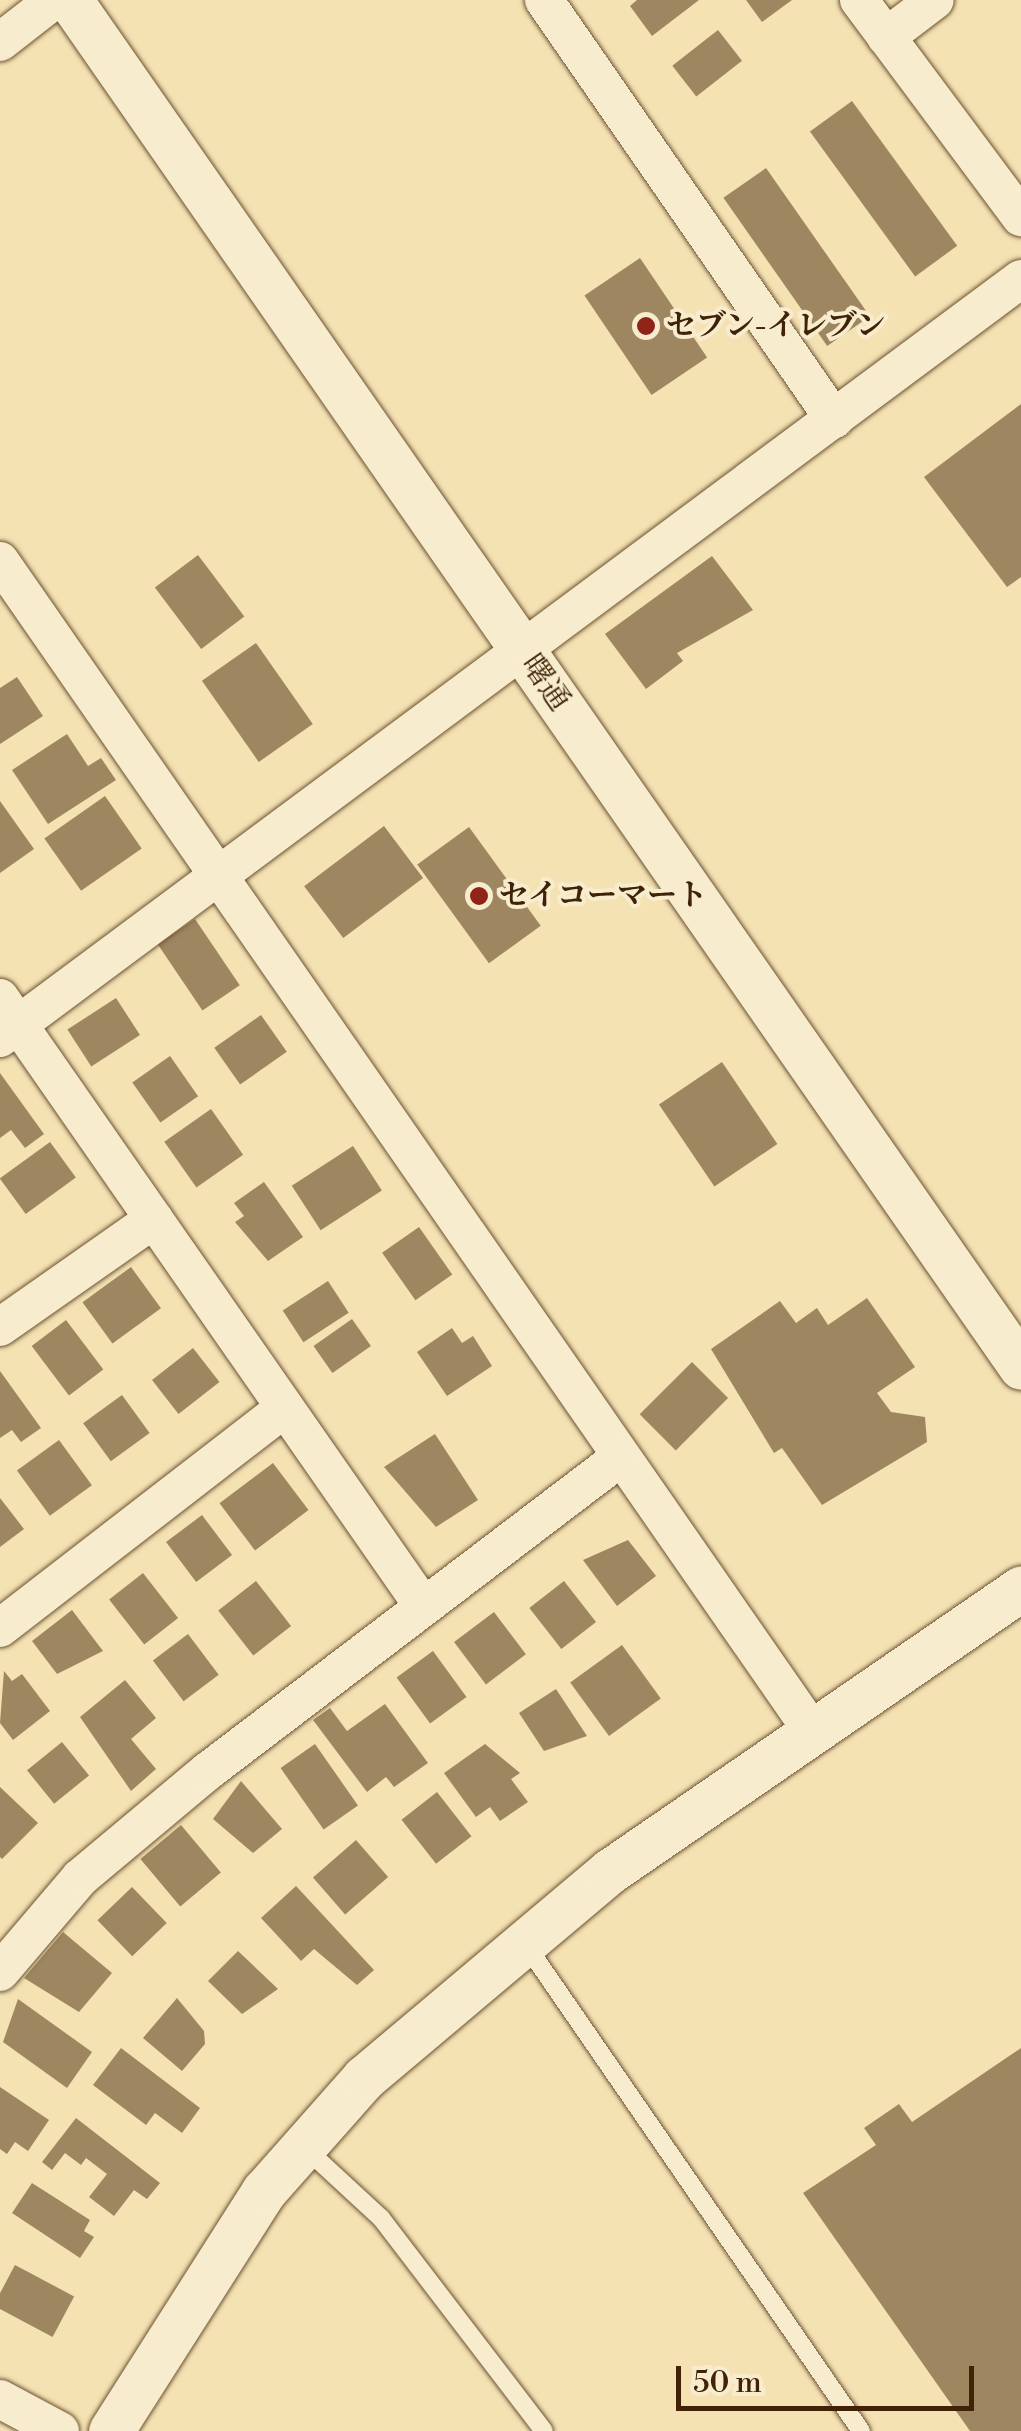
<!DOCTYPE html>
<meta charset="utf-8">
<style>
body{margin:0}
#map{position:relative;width:1021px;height:2431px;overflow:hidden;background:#f4e2b3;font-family:"Libre Bodoni","Noto Serif JP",serif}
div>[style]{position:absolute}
.building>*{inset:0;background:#9e8660;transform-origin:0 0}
.roads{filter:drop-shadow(0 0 2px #6d5332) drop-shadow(0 0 2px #6d5332)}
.service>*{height:18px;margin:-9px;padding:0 9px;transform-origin:9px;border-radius:9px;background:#f8ecce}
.minor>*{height:38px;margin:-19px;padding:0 19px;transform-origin:19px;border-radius:19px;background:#f8ecce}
.tertiary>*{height:45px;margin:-22.5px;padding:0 22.5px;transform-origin:22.5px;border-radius:22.5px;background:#f8ecce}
.dots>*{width:28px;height:28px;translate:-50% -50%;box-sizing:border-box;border:5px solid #f8ecce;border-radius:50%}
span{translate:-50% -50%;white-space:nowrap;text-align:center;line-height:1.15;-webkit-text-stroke:8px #f8ecce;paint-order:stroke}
.poi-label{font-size:30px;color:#402307;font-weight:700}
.left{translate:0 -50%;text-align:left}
.street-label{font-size:30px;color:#402307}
.scale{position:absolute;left:676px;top:2366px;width:298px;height:45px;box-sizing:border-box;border:5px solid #402307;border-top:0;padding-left:12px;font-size:30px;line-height:35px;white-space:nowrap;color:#402307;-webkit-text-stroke:8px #f8ecce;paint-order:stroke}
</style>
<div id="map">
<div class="building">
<i style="clip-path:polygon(637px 0,699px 0,652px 36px,630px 6px)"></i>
<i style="clip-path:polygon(746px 0,792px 0,762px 22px)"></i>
<i style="left:718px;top:30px;width:39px;height:58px;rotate:52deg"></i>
<i style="left:852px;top:101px;width:179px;height:52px;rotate:54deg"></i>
<i style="left:766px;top:168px;width:181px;height:52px;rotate:55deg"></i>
<i style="left:640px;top:258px;width:120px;height:67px;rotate:56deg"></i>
<i style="clip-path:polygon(1021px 404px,1021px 577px,1007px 587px,924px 477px)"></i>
<i style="left:198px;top:555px;width:77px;height:54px;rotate:53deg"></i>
<i style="clip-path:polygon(712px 556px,753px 610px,677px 653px,683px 661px,646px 689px,605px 634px)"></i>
<i style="left:256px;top:643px;width:99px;height:66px;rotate:55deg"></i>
<i style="clip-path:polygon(17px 677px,43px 716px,0 744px,0 688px)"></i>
<i style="clip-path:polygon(67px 734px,88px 766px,101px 758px,116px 780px,48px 824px,12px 770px)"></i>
<i style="left:105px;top:796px;width:64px;height:74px;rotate:55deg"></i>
<i style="clip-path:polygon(0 801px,34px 849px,0 873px)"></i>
<i style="left:384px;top:826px;width:65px;height:100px;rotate:53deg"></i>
<i style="left:469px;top:827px;width:122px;height:64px;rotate:54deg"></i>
<i style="left:195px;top:919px;width:80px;height:45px;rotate:56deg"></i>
<i style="left:116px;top:998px;width:44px;height:58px;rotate:57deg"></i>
<i style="left:261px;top:1015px;width:45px;height:57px;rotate:55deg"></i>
<i style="left:170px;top:1056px;width:49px;height:46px;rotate:55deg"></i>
<i style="left:722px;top:1062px;width:99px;height:76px;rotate:56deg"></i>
<i style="clip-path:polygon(0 1073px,44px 1134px,25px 1148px,11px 1130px,0 1138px)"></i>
<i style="left:211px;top:1109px;width:56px;height:57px;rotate:55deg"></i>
<i style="left:50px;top:1142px;width:44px;height:62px;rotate:54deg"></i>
<i style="left:353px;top:1146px;width:53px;height:73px;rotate:57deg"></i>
<i style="clip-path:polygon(264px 1182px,303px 1237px,268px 1261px,235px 1222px,244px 1216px,234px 1203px)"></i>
<i style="left:419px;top:1227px;width:58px;height:45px;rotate:55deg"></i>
<i style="left:131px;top:1267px;width:51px;height:60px;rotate:54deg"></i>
<i style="left:328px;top:1281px;width:38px;height:54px;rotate:57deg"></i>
<i style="clip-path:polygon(867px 1298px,915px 1367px,877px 1393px,891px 1412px,925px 1417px,927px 1442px,822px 1505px,782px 1448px,774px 1453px,711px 1349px,780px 1301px,796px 1323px,817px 1308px,828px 1325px)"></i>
<i style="left:352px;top:1319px;width:33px;height:47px;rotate:55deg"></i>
<i style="left:66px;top:1320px;width:62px;height:43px;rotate:53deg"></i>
<i style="clip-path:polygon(452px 1328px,462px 1343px,473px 1336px,492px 1366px,447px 1396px,417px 1352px)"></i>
<i style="left:193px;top:1348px;width:43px;height:52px;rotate:52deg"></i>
<i style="left:692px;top:1362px;width:51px;height:74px;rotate:45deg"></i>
<i style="clip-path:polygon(0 1371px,41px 1428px,21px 1442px,12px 1430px,0 1438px)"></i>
<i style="left:122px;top:1395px;width:47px;height:48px;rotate:54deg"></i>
<i style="clip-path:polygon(435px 1434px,478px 1500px,436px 1527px,384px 1467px)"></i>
<i style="left:59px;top:1440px;width:56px;height:52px;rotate:54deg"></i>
<i style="left:273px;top:1463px;width:59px;height:67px;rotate:53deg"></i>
<i style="clip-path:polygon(0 1498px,24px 1529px,0 1547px)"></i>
<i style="left:202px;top:1515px;width:50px;height:45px;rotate:53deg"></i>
<i style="clip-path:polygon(628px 1540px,656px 1576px,617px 1606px,583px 1560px)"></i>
<i style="left:143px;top:1573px;width:57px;height:43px;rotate:52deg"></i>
<i style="left:256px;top:1581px;width:57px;height:48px;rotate:52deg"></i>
<i style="left:564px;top:1581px;width:52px;height:44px;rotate:52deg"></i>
<i style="clip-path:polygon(72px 1610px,103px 1651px,57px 1674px,32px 1641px)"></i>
<i style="left:494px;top:1612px;width:53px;height:50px;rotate:53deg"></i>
<i style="left:188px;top:1634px;width:51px;height:44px;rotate:53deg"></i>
<i style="left:622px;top:1645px;width:66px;height:64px;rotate:54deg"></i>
<i style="left:433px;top:1651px;width:57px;height:45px;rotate:54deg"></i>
<i style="clip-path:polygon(4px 1671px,12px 1681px,22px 1674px,50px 1711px,13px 1740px,0 1723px)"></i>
<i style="clip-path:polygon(125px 1680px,156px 1718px,131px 1739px,156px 1769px,131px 1791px,80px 1717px)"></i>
<i style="clip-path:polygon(556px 1689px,587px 1736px,544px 1751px,519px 1713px)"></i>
<i style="clip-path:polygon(385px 1704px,428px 1763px,394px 1787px,386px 1777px,367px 1792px,313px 1720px,330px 1708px,347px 1731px)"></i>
<i style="left:62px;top:1742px;width:43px;height:45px;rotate:51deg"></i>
<i style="left:315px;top:1744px;width:75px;height:42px;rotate:55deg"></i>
<i style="clip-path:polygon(485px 1744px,520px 1773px,511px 1779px,528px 1802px,500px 1821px,490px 1807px,476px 1817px,444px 1773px)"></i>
<i style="clip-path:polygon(241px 1781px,282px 1829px,253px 1853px,213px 1819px)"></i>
<i style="clip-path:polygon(0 1787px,38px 1823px,2px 1859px,0 1857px)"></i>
<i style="left:437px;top:1792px;width:56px;height:45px;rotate:52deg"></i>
<i style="left:181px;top:1825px;width:62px;height:53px;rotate:50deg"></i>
<i style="left:356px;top:1840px;width:49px;height:57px;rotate:49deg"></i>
<i style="clip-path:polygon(296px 1886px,374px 1970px,357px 1985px,314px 1949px,301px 1961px,261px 1918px)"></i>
<i style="left:132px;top:1887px;width:50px;height:48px;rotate:46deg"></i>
<i style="clip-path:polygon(63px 1932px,112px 1973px,79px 2012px,24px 1978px)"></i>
<i style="clip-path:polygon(238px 1951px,278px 1989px,242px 2014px,208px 1981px)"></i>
<i style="clip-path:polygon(177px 1998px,204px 2031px,205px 2044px,182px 2071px,143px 2038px)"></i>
<i style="clip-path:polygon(18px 1999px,92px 2052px,67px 2088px,3px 2042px)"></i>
<i style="clip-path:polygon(121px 2048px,200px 2108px,182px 2133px,155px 2113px,146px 2125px,93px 2085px)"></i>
<i style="clip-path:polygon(1021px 2048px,1021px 2431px,970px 2431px,803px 2193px,876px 2145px,864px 2128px,899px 2104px,912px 2122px)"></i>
<i style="clip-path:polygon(0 2087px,49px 2120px,28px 2151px,15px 2142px,7px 2154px,0 2149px)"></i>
<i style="clip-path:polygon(76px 2118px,160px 2183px,147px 2199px,134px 2190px,114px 2216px,89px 2197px,107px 2174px,86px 2158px,81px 2165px,65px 2153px,52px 2170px,42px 2162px)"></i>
<i style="clip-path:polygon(32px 2183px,90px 2220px,84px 2231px,94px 2237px,80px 2258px,12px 2213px)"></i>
<i style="left:15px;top:2265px;width:67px;height:46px;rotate:28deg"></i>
</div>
<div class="roads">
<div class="service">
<i style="left:524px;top:1942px;width:594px;rotate:55.43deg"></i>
<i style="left:304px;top:2147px;width:105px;rotate:42.7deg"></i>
<i style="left:381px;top:2218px;width:268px;rotate:52.6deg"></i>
</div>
<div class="minor">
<i style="left:544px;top:0;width:510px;rotate:55.31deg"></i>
<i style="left:859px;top:0;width:271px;rotate:53.3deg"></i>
<i style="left:886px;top:37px;width:61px;rotate:-37.1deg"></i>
<i style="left:0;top:42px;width:68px;rotate:-37.9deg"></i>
<i style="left:0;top:561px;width:1422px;rotate:55.23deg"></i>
<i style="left:0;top:998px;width:737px;rotate:55.17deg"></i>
<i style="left:0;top:1038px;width:1272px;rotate:-36.63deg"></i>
<i style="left:0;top:1327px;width:188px;rotate:-35deg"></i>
<i style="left:0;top:1628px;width:360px;rotate:-37.7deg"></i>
<i style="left:0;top:1972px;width:123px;rotate:-49.6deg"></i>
<i style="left:80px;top:1878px;width:167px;rotate:-39.9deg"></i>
<i style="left:208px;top:1771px;width:519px;rotate:-37.25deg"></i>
<i style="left:0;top:2399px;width:68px;rotate:28.1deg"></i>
</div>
<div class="tertiary">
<i style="left:70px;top:0;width:1665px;rotate:55.17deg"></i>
<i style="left:111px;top:2431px;width:285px;rotate:-57.5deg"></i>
<i style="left:264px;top:2191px;width:151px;rotate:-48.5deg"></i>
<i style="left:364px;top:2078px;width:322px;rotate:-40.1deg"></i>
<i style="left:610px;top:1871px;width:499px;rotate:-34.5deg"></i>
</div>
</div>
<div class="dots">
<i style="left:646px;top:326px;background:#8f2418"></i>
<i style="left:479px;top:896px;background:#8f2418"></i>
</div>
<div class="poi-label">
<span class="left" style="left:666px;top:326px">セブン-イレブン</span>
<span class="left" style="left:499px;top:896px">セイコーマート</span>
</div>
<div class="street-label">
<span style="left:545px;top:683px;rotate:55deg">曙通</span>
</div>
<div class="scale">50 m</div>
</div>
